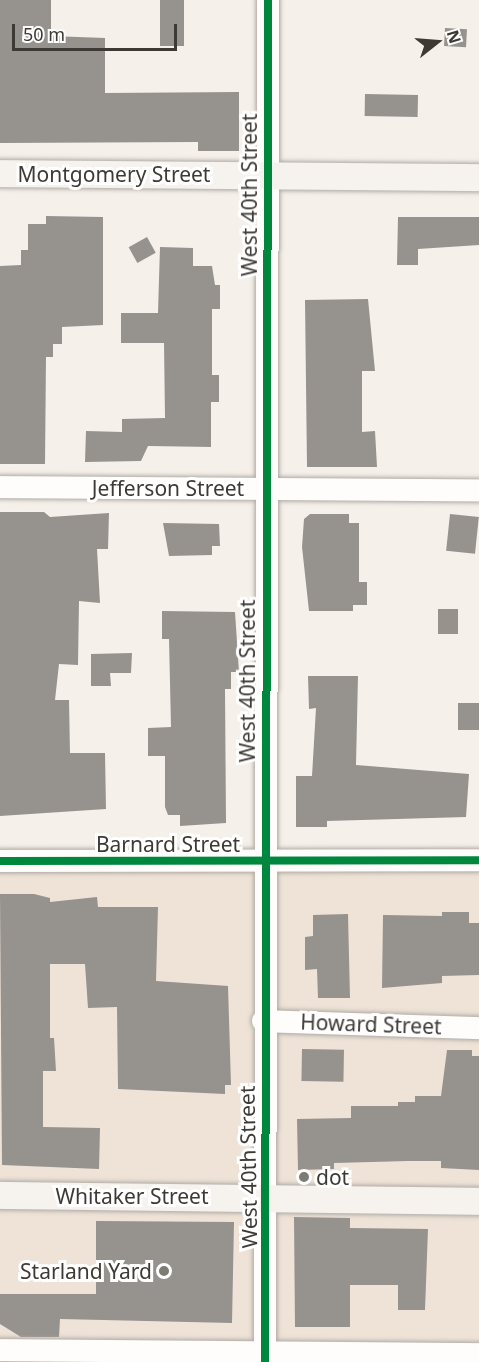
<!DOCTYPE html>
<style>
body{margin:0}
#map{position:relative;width:479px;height:1362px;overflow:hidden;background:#f6f0ea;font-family:"Noto Sans",sans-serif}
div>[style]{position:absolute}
.built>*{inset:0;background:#eee3d6;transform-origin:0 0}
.building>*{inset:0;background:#96928e;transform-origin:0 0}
.roads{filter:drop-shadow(0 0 2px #b0aba6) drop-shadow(0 0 2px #b0aba6)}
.minor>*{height:22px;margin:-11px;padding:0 11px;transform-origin:11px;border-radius:11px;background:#fefdfc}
.major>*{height:27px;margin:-13.5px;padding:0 13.5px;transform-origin:13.5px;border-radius:13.5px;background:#f6f2ed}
.cycleway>*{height:8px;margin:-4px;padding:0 4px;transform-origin:4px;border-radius:4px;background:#00873e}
.dots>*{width:16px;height:16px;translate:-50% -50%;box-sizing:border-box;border:3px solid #fff;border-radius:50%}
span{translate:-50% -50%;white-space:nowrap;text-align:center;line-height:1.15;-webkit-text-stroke:6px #fff;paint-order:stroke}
.street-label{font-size:21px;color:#3d3a35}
.poi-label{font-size:21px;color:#3d3a35}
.left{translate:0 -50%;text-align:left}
.right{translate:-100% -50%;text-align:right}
.north{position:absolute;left:407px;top:12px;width:60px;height:60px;-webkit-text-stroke:4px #fff;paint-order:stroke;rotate:73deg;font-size:16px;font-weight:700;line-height:24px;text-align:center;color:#3d3a35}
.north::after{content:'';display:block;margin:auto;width:21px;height:27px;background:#3d3a35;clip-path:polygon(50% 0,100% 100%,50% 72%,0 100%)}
.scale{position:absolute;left:12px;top:24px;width:165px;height:27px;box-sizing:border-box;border:3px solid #3d3a35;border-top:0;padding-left:8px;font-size:18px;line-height:21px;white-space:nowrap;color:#3d3a35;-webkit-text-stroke:4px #fff;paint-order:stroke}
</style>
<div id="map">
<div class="built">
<i style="left:479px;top:861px;width:501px;height:479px;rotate:90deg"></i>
</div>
<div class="building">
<i style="clip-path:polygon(0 0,51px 0,51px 36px,105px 38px,105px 93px,239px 92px,239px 151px,198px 151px,198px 142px,0 143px)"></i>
<i style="left:160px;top:0;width:24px;height:46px"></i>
<i style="left:445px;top:28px;width:22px;height:18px;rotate:3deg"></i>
<i style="left:365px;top:94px;width:53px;height:22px;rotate:1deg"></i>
<i style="clip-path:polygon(46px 216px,103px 217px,103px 325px,62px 327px,62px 344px,53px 344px,53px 357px,46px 357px,45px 464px,0 464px,0 266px,21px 265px,21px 250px,28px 250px,28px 224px,46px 224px)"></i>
<i style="clip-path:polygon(398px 217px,479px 217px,479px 245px,418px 249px,418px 265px,397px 265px)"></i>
<i style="left:147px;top:237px;width:18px;height:21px;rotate:61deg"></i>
<i style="clip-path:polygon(160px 247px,193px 248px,193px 266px,212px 266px,215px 285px,220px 285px,220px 309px,212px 309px,212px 375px,219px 375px,219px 402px,211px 402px,211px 447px,148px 446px,141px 461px,85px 462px,86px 431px,122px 432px,122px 419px,165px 418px,164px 343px,121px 343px,121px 313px,158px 313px)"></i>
<i style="clip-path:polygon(368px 299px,375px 371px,362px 371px,362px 432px,375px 431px,377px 467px,307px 467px,305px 300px)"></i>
<i style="clip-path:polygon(0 512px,44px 512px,50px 517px,109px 513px,108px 549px,97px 549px,100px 603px,79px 601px,78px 665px,59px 664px,55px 700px,69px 700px,70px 753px,105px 753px,106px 809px,0 816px)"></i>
<i style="clip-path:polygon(310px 514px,349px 514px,349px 523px,359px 523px,359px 582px,367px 582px,367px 605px,353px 605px,353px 611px,309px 611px,302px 547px,304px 519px)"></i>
<i style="left:450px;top:514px;width:29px;height:37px;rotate:6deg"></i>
<i style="clip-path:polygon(163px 523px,219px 524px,220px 546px,212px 546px,212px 555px,169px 556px)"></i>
<i style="left:438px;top:609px;width:20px;height:25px"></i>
<i style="clip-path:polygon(162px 611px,235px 612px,239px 672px,231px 672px,231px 689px,225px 689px,226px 823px,180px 826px,180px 815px,168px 815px,165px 807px,165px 756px,148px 756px,148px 728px,171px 727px,169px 639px,162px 639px)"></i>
<i style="clip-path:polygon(132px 653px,131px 673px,110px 673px,111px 686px,91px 686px,91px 654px)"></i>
<i style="clip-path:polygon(308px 676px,358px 676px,356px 765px,469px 774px,466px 817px,327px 821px,327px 827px,296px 827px,296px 776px,312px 776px,316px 708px,309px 709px)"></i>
<i style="left:458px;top:703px;width:21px;height:27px"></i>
<i style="clip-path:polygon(0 894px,34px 894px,50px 898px,50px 902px,97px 897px,98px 907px,158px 907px,156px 981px,228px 986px,231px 1085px,225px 1085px,225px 1094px,118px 1089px,117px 1007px,88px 1008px,85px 964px,50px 964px,50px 1038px,54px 1038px,56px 1071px,43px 1071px,43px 1127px,100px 1128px,99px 1169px,2px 1165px)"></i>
<i style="clip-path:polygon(442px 912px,469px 912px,469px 923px,479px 923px,479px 975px,442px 976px,442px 983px,382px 988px,383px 915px,442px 916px)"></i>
<i style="clip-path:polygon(348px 914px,350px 998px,318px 998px,317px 969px,305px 970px,305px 937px,313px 936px,313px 915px)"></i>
<i style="left:302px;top:1049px;width:42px;height:32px;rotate:1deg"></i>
<i style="clip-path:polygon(447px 1050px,472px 1050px,472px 1056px,479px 1056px,479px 1170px,441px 1168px,441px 1161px,408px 1161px,334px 1163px,334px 1169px,298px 1170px,297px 1119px,351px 1118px,351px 1106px,398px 1106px,398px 1102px,415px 1102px,415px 1096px,441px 1096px)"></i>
<i style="clip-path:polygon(294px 1217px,350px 1218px,350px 1228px,428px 1229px,425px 1310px,398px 1310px,398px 1285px,350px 1285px,350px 1327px,295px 1327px)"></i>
<i style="clip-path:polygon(96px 1221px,234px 1222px,232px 1323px,60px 1319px,59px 1337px,21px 1337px,0 1324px,0 1294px,96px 1294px)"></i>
</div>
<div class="roads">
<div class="minor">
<i style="left:0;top:487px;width:479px;rotate:0.4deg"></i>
<i style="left:0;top:861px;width:479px;rotate:-0.1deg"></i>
<i style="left:263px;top:1021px;width:216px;rotate:1.9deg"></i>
<i style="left:0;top:1350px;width:479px;rotate:0.5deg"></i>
<i style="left:265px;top:1362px;width:1362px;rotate:-89.87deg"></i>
</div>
<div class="major">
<i style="left:0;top:173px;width:479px;rotate:0.5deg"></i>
<i style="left:0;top:1195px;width:479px;rotate:0.7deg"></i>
</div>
</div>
<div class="cycleway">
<i style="left:0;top:861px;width:479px;rotate:-0.1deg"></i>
<i style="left:265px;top:1362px;width:1362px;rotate:-89.87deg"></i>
</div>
<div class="dots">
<i style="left:304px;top:1177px;background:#7e7a74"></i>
<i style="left:164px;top:1271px;background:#7e7a74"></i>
</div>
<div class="street-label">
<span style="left:114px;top:174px">Montgomery Street</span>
<span style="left:249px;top:195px;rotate:-90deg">West 40th Street</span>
<span style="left:168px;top:488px">Jefferson Street</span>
<span style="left:247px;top:681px;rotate:-90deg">West 40th Street</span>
<span style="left:168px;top:844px">Barnard Street</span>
<span style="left:371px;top:1024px;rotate:2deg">Howard Street</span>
<span style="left:248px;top:1167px;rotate:-91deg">West 40th Street</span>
<span style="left:132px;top:1196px">Whitaker Street</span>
</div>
<div class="poi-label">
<span class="left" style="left:316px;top:1177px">dot</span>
<span class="right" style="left:152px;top:1271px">Starland Yard</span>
</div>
<div class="north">N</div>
<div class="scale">50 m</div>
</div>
